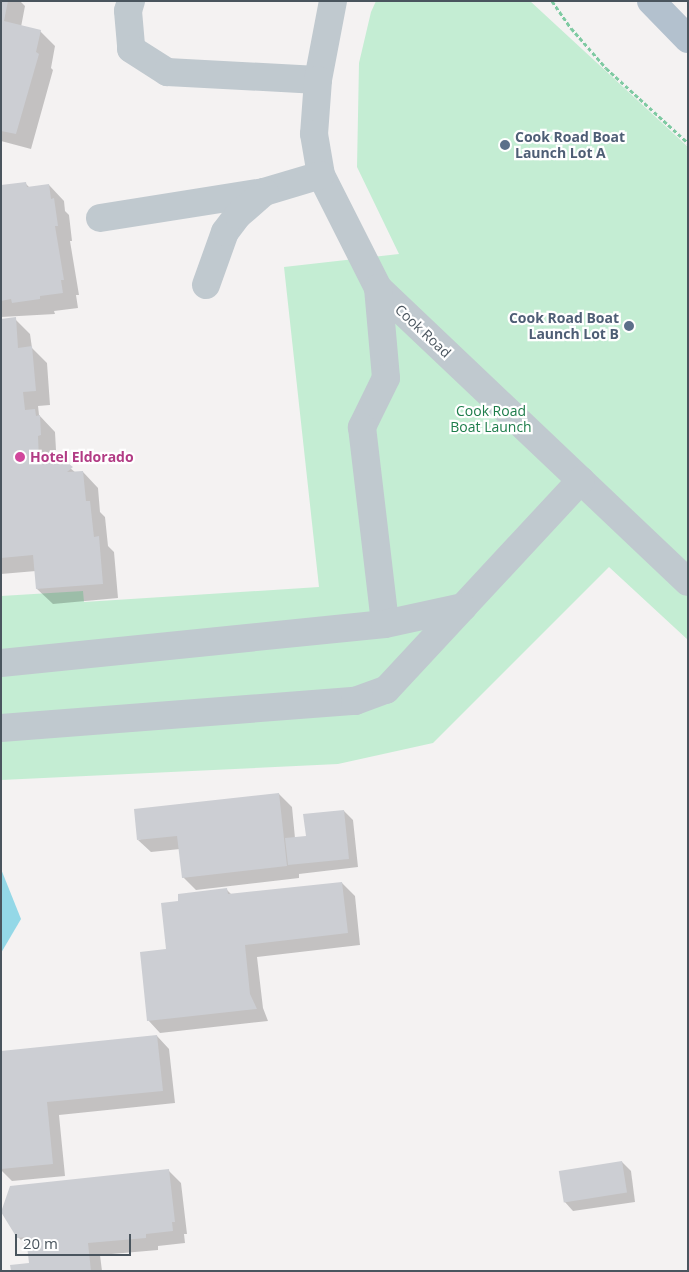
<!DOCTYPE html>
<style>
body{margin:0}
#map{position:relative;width:689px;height:1272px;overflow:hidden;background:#f4f2f2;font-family:"Open Sans",sans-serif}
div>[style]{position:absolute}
.green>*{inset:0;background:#c4edd3}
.water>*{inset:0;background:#94d8e7}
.shadow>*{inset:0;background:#0003}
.building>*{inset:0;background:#ccced3;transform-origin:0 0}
.path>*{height:3px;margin-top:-1.5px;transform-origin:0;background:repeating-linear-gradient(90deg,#7ecaa2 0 4px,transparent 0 6.5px)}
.minor>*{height:28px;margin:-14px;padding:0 14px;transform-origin:14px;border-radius:14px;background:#c0c9cf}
.major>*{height:28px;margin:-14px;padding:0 14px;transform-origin:14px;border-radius:14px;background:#b3c1ce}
.dots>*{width:14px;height:14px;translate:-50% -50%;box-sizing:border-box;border:2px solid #fff;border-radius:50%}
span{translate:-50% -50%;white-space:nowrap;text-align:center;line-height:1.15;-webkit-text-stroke:4.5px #fff;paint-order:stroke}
.service-label{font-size:14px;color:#4e5e75;font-weight:700}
.left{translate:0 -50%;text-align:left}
.right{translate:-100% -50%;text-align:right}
.street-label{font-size:14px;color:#4a555e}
.park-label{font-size:14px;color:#1e7d4b}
.hotel-label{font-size:14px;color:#b23c85;font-weight:700}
.frame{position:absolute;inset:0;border:2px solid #4a555e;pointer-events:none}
.scale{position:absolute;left:15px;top:1234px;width:116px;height:22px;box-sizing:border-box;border:2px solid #4a555e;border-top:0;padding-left:6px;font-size:15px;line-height:18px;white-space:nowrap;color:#4a555e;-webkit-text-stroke:4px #fff;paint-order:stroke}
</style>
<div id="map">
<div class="green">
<i style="clip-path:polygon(376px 1px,530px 1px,688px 147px,688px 640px,609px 567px,433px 743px,338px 764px,1px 780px,1px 596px,83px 591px,84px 602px,319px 587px,284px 267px,399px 254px,357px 167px,359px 63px,371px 12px)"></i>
</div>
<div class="water">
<i style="clip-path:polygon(1px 869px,21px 919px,1px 953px)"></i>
</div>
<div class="shadow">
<i style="clip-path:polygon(1px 1px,20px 1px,25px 6px,21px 27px,40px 31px,55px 46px,51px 68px,53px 70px,31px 149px,1px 141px)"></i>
<i style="clip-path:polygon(26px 184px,30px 188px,49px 185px,64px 201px,65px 211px,69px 215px,72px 241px,70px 241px,79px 295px,76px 295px,78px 308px,54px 311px,55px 314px,1px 317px,1px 187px)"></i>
<i style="clip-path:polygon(15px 319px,30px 334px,32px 348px,47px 363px,50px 405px,38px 406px,39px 415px,55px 432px,56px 450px,53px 450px,53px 458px,55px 455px,76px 473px,83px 472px,98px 488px,100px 512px,105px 517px,108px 546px,114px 552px,118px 598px,53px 604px,37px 589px,36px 571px,1px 574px,1px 320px)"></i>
<i style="clip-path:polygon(279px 794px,292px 807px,295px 838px,307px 837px,344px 811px,353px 820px,358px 867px,299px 874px,299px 878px,196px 890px,183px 877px,180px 849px,151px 852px,138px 840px)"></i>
<i style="clip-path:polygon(342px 883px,355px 896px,360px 945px,257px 957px,263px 1008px,268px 1021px,160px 1033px,148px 1020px,180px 902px,227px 890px,232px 895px)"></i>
<i style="clip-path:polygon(157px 1036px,169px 1049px,175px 1103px,59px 1115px,65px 1176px,12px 1181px,1px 1170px,1px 1052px)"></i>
<i style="clip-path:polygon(622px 1162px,631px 1171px,635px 1202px,573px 1211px,564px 1201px)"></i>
<i style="clip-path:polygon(168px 1170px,181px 1183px,187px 1234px,184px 1234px,185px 1243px,158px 1246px,158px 1250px,100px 1255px,102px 1271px,12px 1271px,30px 1264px,28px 1247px,18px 1237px)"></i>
</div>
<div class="building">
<i style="clip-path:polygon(1px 1px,8px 1px,4px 21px,41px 30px,36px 52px,39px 54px,16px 134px,1px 131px)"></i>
<i style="clip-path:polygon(26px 182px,27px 187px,49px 184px,51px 199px,54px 198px,58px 226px,55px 226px,64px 280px,61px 280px,63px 293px,40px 296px,40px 299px,12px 303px,11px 299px,1px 301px,1px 185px)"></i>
<i style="clip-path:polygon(16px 317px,18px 348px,32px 346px,36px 391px,23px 392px,25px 410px,35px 409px,36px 416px,40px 415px,41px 435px,38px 436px,39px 461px,48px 461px,55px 453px,73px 467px,67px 472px,83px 471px,86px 501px,90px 501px,94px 537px,99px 536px,103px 584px,36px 589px,33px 555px,1px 558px,1px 319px)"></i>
<i style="clip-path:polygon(279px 793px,287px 866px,182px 878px,177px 836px,137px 840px,134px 809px)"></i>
<i style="clip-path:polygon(344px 810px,349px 859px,288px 865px,285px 838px,306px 836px,303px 814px)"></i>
<i style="clip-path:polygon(342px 882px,348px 933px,245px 945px,250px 994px,257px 1009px,147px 1021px,140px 952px,166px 949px,161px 903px,178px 901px,178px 894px,227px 888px,228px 894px)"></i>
<i style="clip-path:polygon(157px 1035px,163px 1091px,47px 1102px,53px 1164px,1px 1169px,1px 1051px)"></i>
<i style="left:622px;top:1161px;width:32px;height:64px;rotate:81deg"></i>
<i style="clip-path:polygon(169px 1169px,175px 1222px,172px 1222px,173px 1231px,146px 1234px,146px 1238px,88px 1243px,91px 1271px,11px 1271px,10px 1265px,29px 1263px,26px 1237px,17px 1238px,1px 1212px,10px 1186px)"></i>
</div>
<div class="path">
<i style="left:552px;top:1px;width:33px;rotate:55deg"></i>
<i style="left:571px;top:28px;width:53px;rotate:48.8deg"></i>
<i style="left:606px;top:68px;width:111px;rotate:42.4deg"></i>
</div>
<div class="minor">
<i style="left:131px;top:1px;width:10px;rotate:107deg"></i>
<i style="left:128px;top:11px;width:38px;rotate:85deg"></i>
<i style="left:131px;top:49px;width:43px;rotate:32.6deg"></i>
<i style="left:167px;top:72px;width:151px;rotate:3deg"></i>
<i style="left:333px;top:1px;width:80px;rotate:100.8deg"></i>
<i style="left:318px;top:80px;width:54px;rotate:94.2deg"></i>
<i style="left:314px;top:134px;width:42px;rotate:80.3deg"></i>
<i style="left:321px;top:175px;width:127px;rotate:63.2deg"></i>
<i style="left:378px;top:288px;width:427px;rotate:43.5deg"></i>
<i style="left:100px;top:218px;width:166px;rotate:-9deg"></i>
<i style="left:264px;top:192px;width:59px;rotate:-16.6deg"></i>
<i style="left:206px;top:285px;width:56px;rotate:-70.3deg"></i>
<i style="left:225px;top:232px;width:21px;rotate:-53deg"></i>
<i style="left:238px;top:215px;width:35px;rotate:-41deg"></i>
<i style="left:378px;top:288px;width:90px;rotate:84.9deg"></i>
<i style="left:386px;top:378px;width:55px;rotate:116.1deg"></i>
<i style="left:362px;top:427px;width:198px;rotate:83.3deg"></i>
<i style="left:1px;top:663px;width:386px;rotate:-5.8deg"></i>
<i style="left:385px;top:624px;width:80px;rotate:-12.3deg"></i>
<i style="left:463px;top:607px;width:173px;rotate:-47.1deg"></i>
<i style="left:1px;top:728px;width:355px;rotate:-4.4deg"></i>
<i style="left:355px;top:701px;width:33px;rotate:-20deg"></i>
<i style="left:386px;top:690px;width:113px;rotate:-47.1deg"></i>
</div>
<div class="major">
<i style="left:651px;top:1px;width:53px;rotate:45.8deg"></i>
</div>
<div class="dots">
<i style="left:505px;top:145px;background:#5c6f8a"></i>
<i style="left:629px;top:326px;background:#5c6f8a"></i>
<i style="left:20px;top:457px;background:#d1479c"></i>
</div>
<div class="service-label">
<span class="left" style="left:515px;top:145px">Cook Road Boat<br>Launch Lot A</span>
<span class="right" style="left:619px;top:326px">Cook Road Boat<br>Launch Lot B</span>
</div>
<div class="street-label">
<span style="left:423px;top:331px;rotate:43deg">Cook Road</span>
</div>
<div class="park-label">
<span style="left:491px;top:419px">Cook Road<br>Boat Launch</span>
</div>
<div class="hotel-label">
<span class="left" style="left:30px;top:457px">Hotel Eldorado</span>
</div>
<div class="frame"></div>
<div class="scale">20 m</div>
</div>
